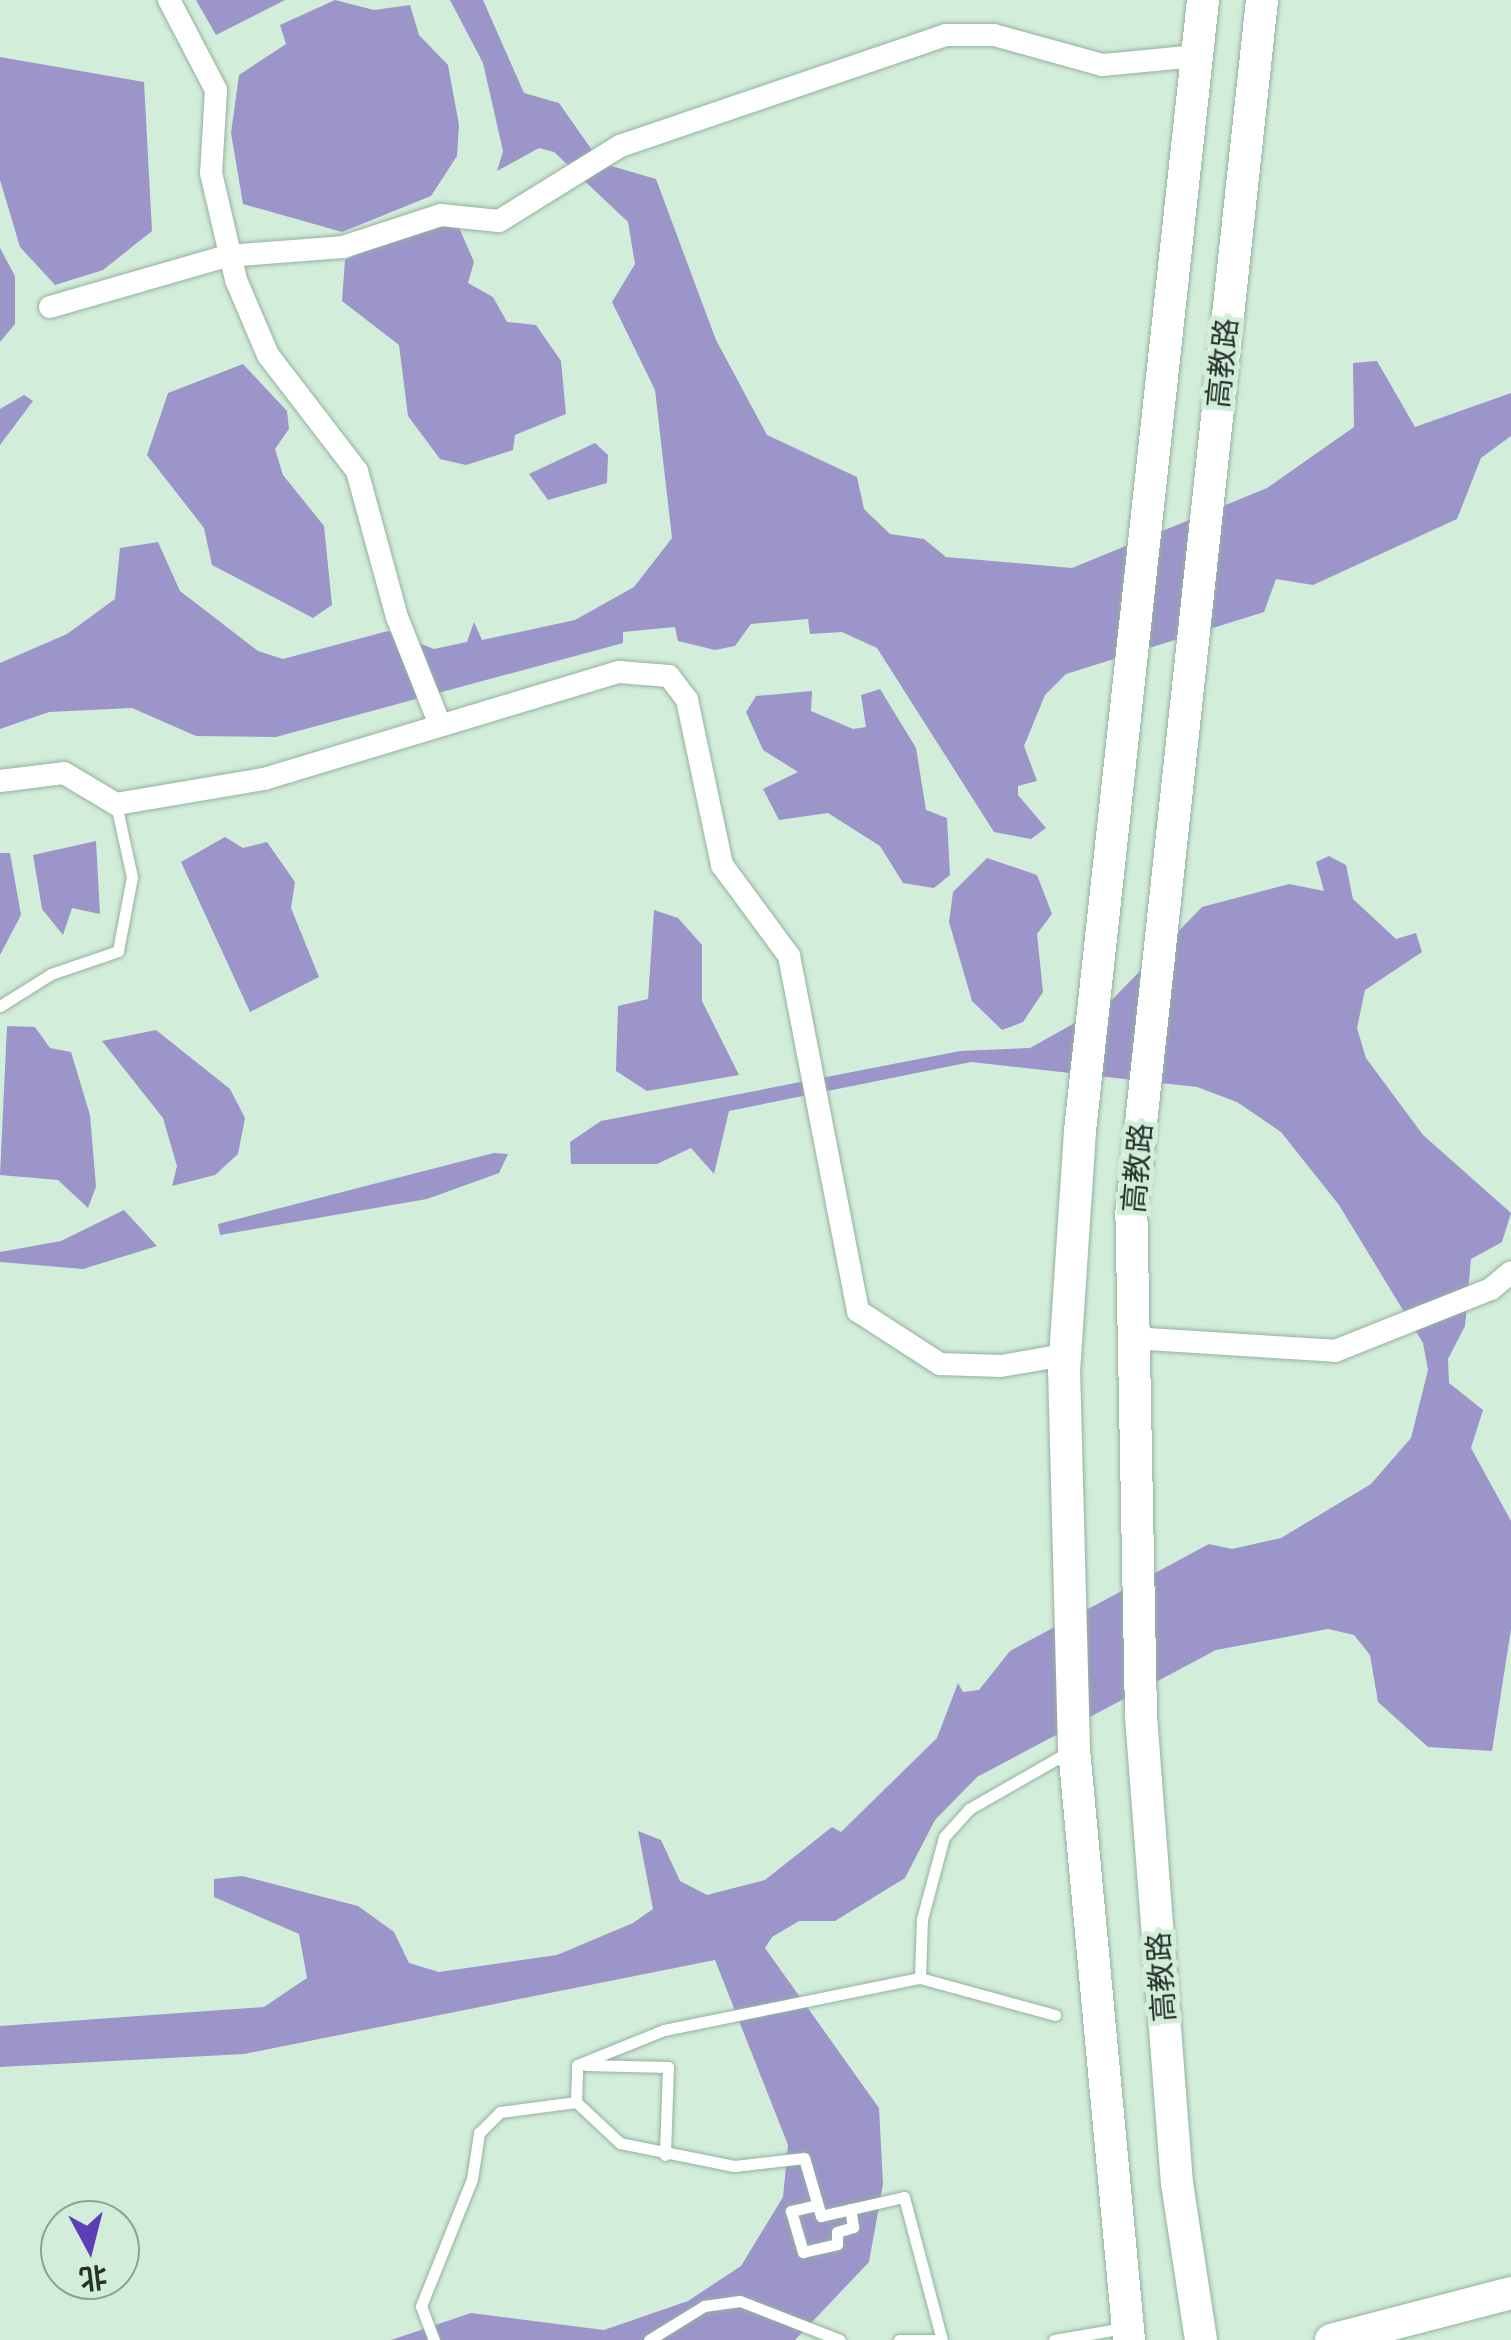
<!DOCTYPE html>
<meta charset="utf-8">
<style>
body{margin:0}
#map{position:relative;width:1511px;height:2340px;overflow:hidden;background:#d2eedb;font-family:Ubuntu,"Noto Sans SC",sans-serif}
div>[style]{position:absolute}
.water>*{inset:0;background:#9b95ca}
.roads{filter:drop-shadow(0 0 2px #96b09f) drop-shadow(0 0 2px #96b09f)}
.lane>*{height:11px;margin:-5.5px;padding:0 5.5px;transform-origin:5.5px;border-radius:5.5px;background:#fff}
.street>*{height:22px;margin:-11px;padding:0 11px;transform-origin:11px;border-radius:11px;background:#fff}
.secondary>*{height:32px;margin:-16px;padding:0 16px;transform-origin:16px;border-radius:16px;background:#fff}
span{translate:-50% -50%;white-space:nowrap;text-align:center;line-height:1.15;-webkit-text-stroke:10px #d2eedb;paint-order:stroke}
.street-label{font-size:30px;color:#27312a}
.north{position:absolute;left:40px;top:2200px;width:100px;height:100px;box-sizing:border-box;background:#d2eedb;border:2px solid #8ea294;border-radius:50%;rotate:173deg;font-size:28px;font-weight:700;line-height:40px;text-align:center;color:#27312a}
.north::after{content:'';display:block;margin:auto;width:35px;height:45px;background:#5c3eb6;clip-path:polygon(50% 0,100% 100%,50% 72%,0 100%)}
</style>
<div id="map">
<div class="water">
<i style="clip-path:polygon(196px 0,285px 0,216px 35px)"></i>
<i style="clip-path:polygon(335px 0,374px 10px,410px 5px,419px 35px,448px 65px,459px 125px,457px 156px,431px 196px,342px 232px,243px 204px,231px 133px,239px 75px,286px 44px,280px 25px)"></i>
<i style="clip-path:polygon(450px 0,483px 0,524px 93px,559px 103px,601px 163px,656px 179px,716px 340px,767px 435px,857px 477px,864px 509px,890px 534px,924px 539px,946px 557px,1072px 568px,1267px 488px,1354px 427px,1353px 363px,1377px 361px,1415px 427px,1511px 393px,1511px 436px,1481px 458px,1457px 519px,1313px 585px,1276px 579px,1264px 612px,1066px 674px,1045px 695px,1024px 746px,1037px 781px,1018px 786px,1018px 795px,1046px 828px,1031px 839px,994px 832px,877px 648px,842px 632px,810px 634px,808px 619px,751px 624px,735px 646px,715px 650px,678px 641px,675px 627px,623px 632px,623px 643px,276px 737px,196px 736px,132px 708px,49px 712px,0 729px,0 663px,67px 634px,115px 599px,120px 548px,158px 542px,180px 591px,258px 651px,283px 659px,388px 631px,434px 649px,467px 642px,474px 622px,482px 640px,575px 620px,634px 587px,672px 538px,655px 390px,612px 302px,635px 264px,628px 222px,554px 152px,539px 148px,497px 171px,503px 151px,483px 63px)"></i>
<i style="clip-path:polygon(0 57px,144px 82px,152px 231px,103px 270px,55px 285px,20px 247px,0 180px)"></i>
<i style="clip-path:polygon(457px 223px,474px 262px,468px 283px,493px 297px,507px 322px,536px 325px,561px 361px,566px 414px,515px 435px,513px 450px,466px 465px,440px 459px,408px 416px,399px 345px,342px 301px,345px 260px,406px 231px)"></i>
<i style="clip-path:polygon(0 248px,15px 276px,15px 324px,0 342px)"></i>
<i style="clip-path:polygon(243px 364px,287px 411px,289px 429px,275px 449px,283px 475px,324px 526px,332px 605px,313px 618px,212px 565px,204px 528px,147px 455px,168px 393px)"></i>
<i style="clip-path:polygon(24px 395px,33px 401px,0 445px,0 409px)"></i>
<i style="clip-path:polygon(595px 443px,608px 455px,607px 483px,548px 500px,529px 474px)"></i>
<i style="clip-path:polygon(880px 689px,916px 748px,926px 810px,947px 818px,950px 875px,934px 888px,903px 883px,880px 846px,828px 813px,779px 820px,763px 789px,798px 772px,763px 750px,746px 712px,756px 696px,812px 691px,811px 711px,853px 729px,866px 727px,861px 695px)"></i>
<i style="clip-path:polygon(225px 837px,243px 848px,267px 842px,295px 882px,291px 908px,319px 977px,250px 1012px,181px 862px)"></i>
<i style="clip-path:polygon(96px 841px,100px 914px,72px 908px,63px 935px,42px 909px,33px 855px)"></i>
<i style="clip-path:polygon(0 853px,10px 853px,21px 915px,0 955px)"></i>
<i style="clip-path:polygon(1329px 856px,1346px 865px,1353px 899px,1396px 939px,1416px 933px,1422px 952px,1365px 990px,1357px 1028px,1366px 1058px,1423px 1135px,1511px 1213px,1502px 1242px,1471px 1259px,1465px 1326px,1448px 1359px,1449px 1383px,1483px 1410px,1471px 1448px,1511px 1521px,1511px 1629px,1492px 1751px,1428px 1747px,1378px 1702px,1370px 1655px,1354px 1635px,1328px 1629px,1216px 1650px,977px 1777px,935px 1820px,905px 1878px,835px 1921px,799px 1921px,772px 1937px,765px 1948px,879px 2108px,883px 2184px,869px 2262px,795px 2340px,391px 2340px,471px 2313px,604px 2330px,688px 2301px,741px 2266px,783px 2197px,788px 2145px,715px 1960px,244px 2054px,0 2067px,0 2026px,264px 2007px,307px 1978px,299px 1934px,214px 1897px,214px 1879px,242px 1876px,358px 1906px,394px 1932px,409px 1963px,439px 1972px,557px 1955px,633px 1923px,653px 1909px,638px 1831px,661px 1840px,680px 1881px,707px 1895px,765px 1880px,832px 1827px,841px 1832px,937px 1738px,958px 1683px,963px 1692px,979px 1690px,1010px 1651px,1209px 1544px,1232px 1549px,1281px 1538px,1371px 1484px,1411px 1438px,1428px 1370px,1423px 1343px,1339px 1205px,1281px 1132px,1237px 1102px,1197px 1087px,971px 1062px,729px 1111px,714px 1174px,691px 1148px,657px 1164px,571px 1164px,570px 1142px,601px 1121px,960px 1051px,1030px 1048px,1107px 1005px,1202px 907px,1289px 884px,1324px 891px,1316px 862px)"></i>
<i style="clip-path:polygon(987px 858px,1037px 875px,1052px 914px,1037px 934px,1043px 992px,1023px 1022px,1002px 1030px,972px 1001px,949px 922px,953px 892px)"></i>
<i style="clip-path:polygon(654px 910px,678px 918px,702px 945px,702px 1001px,739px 1075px,647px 1091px,616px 1071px,618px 1006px,648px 999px)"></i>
<i style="clip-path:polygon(7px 1026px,35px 1027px,50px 1048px,71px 1052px,90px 1115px,96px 1187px,88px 1208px,58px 1180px,0 1175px)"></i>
<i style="clip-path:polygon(156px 1030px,230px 1089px,245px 1118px,238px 1154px,215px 1175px,172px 1186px,177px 1166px,163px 1118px,102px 1041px)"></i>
<i style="clip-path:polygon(494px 1153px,508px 1154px,499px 1173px,427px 1199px,220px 1235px,218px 1224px)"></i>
<i style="clip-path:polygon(124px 1210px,157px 1246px,83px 1269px,0 1262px,0 1252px,61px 1241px)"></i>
</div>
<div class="roads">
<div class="lane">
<i style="left:0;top:1006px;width:60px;rotate:-32.1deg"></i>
<i style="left:51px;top:974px;width:71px;rotate:-18.9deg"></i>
<i style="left:118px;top:951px;width:75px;rotate:-79.3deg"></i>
<i style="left:132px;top:877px;width:75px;rotate:-102.4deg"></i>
<i style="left:920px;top:1978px;width:59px;rotate:-88.1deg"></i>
<i style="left:922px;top:1919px;width:85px;rotate:-75deg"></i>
<i style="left:944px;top:1837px;width:38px;rotate:-48deg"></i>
<i style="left:969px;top:1809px;width:119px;rotate:-29.8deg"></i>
<i style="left:586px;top:2065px;width:82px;rotate:1.4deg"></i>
<i style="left:668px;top:2067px;width:88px;rotate:92deg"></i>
<i style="left:817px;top:2205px;width:27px;rotate:167deg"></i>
<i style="left:791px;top:2211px;width:43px;rotate:73.7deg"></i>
<i style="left:803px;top:2252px;width:35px;rotate:-13deg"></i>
<i style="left:837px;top:2244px;width:12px;rotate:-90deg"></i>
<i style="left:837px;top:2232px;width:17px;rotate:-17deg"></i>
<i style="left:853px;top:2227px;width:18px;rotate:-99deg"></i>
<i style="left:434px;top:2340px;width:36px;rotate:-111deg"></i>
<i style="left:421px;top:2306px;width:137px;rotate:-68.1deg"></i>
<i style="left:472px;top:2179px;width:47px;rotate:-81.3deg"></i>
<i style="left:479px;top:2133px;width:30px;rotate:-45deg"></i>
<i style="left:500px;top:2112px;width:77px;rotate:-7.5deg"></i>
<i style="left:649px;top:2340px;width:65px;rotate:-31.7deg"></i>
<i style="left:704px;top:2306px;width:36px;rotate:-8deg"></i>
<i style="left:740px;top:2301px;width:107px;rotate:21.3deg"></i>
<i style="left:899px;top:2340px;width:39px"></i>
<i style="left:942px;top:2340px;width:148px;rotate:-104.9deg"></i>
<i style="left:904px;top:2197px;width:85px;rotate:167.1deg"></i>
<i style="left:821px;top:2216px;width:60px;rotate:-106.3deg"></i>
<i style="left:804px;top:2158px;width:70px;rotate:173.5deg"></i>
<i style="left:734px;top:2166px;width:116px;rotate:-168.6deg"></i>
<i style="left:620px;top:2143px;width:60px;rotate:-137deg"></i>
<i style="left:576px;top:2102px;width:37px;rotate:-88deg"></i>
<i style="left:577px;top:2065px;width:94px;rotate:-21.9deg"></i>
<i style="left:664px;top:2030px;width:261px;rotate:-11.5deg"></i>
<i style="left:920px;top:1978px;width:140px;rotate:15.3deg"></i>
<i style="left:1054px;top:2340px;width:71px;rotate:-9.7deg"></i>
</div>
<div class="street">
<i style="left:169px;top:0;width:102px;rotate:62.4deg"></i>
<i style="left:216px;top:90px;width:83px;rotate:93.4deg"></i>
<i style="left:211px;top:173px;width:110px;rotate:76.8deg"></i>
<i style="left:236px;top:280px;width:82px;rotate:66.9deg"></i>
<i style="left:268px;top:355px;width:146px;rotate:52.5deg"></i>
<i style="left:357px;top:471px;width:151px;rotate:74.7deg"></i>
<i style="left:397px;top:617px;width:116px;rotate:68.3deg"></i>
<i style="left:50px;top:307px;width:184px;rotate:-16.1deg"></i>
<i style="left:227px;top:256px;width:116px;rotate:-4.4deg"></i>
<i style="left:343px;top:247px;width:103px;rotate:-18.1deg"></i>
<i style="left:441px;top:215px;width:58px;rotate:5.9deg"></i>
<i style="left:499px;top:221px;width:142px;rotate:-31.8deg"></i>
<i style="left:620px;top:146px;width:344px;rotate:-18.8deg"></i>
<i style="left:946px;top:35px;width:48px"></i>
<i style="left:994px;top:35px;width:112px;rotate:15.5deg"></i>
<i style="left:1102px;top:65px;width:95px;rotate:-5.4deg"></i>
<i style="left:0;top:781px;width:64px;rotate:-7.1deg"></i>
<i style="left:64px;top:773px;width:61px;rotate:30.8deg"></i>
<i style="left:116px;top:804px;width:150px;rotate:-9.6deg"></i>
<i style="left:264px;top:779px;width:371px;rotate:-16.8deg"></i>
<i style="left:619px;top:672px;width:50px;rotate:4.6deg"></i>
<i style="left:669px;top:676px;width:30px;rotate:53deg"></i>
<i style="left:687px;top:700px;width:169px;rotate:78deg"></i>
<i style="left:722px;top:865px;width:113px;rotate:53.6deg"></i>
<i style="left:789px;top:956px;width:362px;rotate:79deg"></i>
<i style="left:858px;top:1311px;width:98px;rotate:32.9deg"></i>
<i style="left:940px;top:1364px;width:61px;rotate:1.9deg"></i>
<i style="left:1001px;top:1366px;width:65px;rotate:-9.8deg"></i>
<i style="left:1131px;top:1338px;width:204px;rotate:3.6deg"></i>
<i style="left:1335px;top:1351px;width:168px;rotate:-21.7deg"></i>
<i style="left:1491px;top:1289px;width:26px;rotate:-40deg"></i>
</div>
<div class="secondary">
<i style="left:1129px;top:2340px;width:594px;rotate:-95.32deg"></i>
<i style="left:1074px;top:1749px;width:377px;rotate:-91.5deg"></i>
<i style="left:1064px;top:1372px;width:242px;rotate:-86.2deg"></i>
<i style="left:1080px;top:1131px;width:1138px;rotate:-83.79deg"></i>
<i style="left:1201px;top:2340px;width:158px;rotate:-98.7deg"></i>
<i style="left:1177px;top:2184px;width:470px;rotate:-94.4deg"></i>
<i style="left:1141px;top:1715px;width:499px;rotate:-91.1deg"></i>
<i style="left:1131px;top:1216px;width:1223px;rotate:-83.85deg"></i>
<i style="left:1331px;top:2340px;width:186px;rotate:-14.6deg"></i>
</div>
</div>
<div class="street-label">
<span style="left:1222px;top:363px;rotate:-84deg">高教路</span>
<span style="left:1137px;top:1168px;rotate:-85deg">高教路</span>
<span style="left:1161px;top:1977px;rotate:-94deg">高教路</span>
</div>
<div class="north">北</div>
</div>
